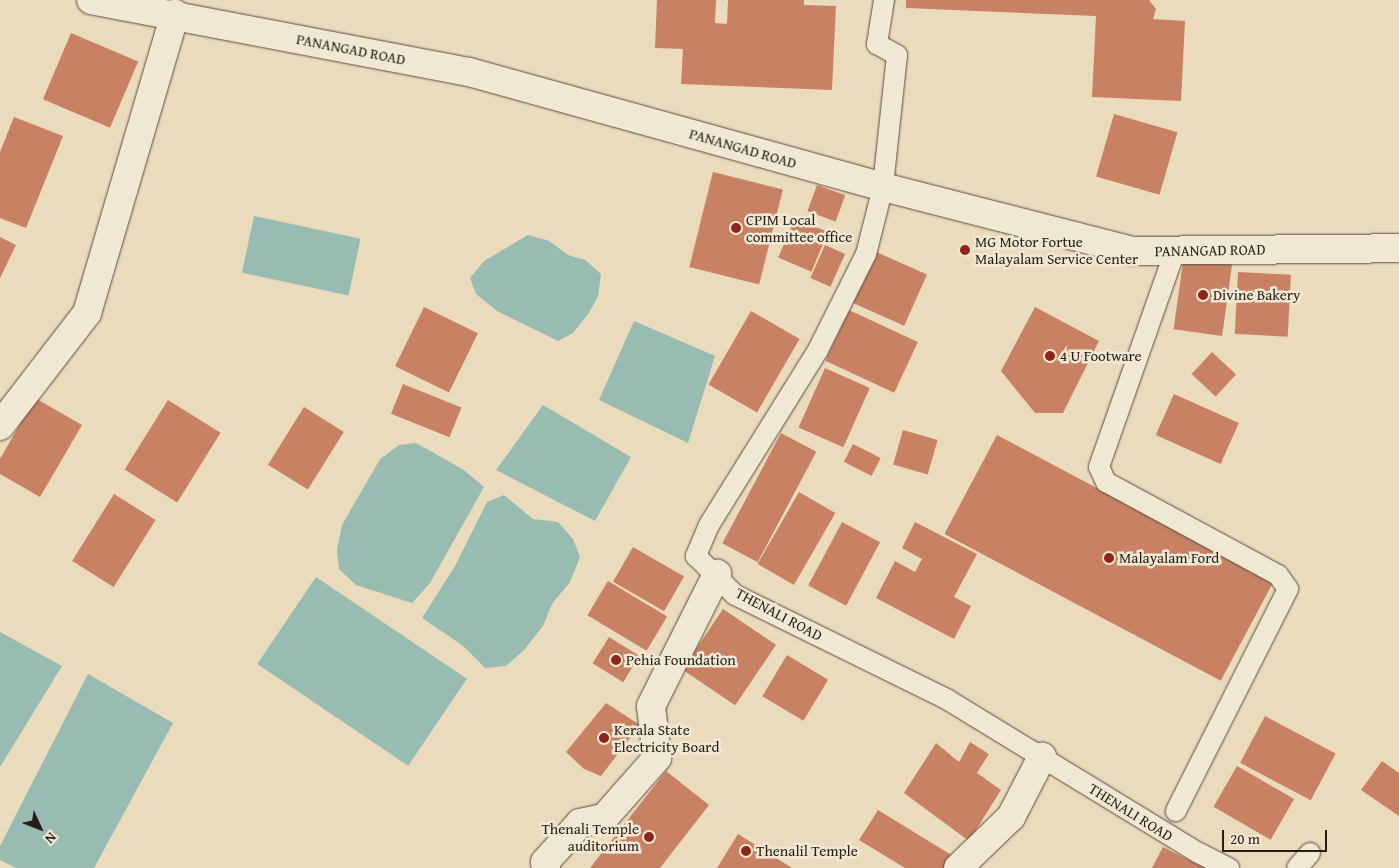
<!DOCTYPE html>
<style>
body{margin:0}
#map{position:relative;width:1399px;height:868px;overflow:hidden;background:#eadbbc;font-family:"Gentium Book Plus",serif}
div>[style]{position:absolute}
.water>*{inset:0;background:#98bbb2;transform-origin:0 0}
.building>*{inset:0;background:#c88263;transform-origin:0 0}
.roads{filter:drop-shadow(0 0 1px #594c40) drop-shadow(0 0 1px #594c40)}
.service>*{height:20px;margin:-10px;padding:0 10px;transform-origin:10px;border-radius:10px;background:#f1e8d3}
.minor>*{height:28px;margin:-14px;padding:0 14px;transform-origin:14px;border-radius:14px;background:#f1e8d3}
.secondary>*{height:28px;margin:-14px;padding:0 14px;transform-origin:14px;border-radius:14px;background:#f1e8d3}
.dots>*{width:14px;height:14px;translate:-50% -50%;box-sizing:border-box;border:2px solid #f1e8d3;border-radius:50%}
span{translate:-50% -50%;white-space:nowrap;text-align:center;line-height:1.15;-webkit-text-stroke:5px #f1e8d3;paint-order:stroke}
.street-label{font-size:15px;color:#291d17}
.poi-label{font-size:15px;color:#291d17}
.left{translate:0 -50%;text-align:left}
.right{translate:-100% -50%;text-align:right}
.north{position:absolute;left:15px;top:803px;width:50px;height:50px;-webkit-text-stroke:4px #f1e8d3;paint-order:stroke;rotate:133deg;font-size:14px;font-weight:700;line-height:20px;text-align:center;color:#291d17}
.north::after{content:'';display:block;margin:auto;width:18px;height:22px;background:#291d17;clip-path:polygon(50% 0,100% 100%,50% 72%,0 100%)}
.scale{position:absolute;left:1222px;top:830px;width:105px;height:22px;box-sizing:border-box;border:2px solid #291d17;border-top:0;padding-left:6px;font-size:15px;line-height:18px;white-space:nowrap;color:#291d17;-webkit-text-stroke:4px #f1e8d3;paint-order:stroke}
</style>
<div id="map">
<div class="water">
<i style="left:254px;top:216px;width:109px;height:58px;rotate:12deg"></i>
<i style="clip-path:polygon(528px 235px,549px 241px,568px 255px,585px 260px,601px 274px,598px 296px,589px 313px,573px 333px,558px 341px,497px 311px,476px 294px,470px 278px,484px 261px)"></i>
<i style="clip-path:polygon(634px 321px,715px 356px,688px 443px,599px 400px)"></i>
<i style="clip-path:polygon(543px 405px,631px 457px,595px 521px,496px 470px)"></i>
<i style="clip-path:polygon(416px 443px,464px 470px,484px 487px,430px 583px,412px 603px,356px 585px,339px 569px,337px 550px,342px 525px,380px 459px,399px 445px)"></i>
<i style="clip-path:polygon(504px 495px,533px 519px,558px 522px,573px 539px,580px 557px,570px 582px,552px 604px,543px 626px,524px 650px,506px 666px,485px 668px,462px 645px,422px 618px,455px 566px,487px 502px)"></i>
<i style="left:316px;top:577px;width:182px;height:105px;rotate:34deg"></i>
<i style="clip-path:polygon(0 632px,62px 666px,0 767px)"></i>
<i style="clip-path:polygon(88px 674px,173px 723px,94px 868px,16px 868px,0 860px,0 846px)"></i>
</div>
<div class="building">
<i style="clip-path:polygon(657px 0,716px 0,715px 23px,727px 24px,728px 0,804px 0,804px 5px,836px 6px,832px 90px,681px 84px,683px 49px,655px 48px)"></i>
<i style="clip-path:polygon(906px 0,1149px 0,1156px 9px,1153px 19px,1185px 21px,1181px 101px,1092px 97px,1096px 16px,906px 8px)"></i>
<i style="left:71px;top:33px;width:73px;height:72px;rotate:23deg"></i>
<i style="left:1114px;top:114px;width:66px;height:65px;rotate:16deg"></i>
<i style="clip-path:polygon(14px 117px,63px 136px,26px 228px,0 218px,0 152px)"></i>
<i style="left:713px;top:172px;width:72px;height:98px;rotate:14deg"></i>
<i style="left:817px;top:185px;width:30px;height:28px;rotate:20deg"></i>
<i style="left:795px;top:218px;width:36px;height:43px;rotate:23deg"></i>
<i style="clip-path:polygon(0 237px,16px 245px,0 278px)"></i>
<i style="left:825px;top:245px;width:22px;height:36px;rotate:24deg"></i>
<i style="left:874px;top:251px;width:58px;height:56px;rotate:24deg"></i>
<i style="left:1184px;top:255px;width:49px;height:75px;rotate:8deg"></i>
<i style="left:1238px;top:272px;width:53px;height:62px;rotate:3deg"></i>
<i style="left:424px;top:307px;width:60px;height:66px;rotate:26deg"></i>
<i style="clip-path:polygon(1035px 307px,1099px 341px,1063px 413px,1035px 413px,1001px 371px)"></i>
<i style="left:849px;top:310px;width:76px;height:56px;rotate:25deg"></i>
<i style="left:751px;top:311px;width:56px;height:85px;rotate:30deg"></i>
<i style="left:1212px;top:352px;width:33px;height:30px;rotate:43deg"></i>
<i style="left:825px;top:368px;width:49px;height:65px;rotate:24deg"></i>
<i style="left:403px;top:384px;width:63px;height:32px;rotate:22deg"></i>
<i style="left:1174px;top:394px;width:71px;height:45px;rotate:24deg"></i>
<i style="clip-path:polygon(35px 398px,82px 425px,40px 497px,0 474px,0 459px)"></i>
<i style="left:168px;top:400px;width:62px;height:82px;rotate:32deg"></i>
<i style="left:304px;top:407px;width:47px;height:68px;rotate:32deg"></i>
<i style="left:903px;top:430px;width:36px;height:36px;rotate:16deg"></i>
<i style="left:781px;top:433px;width:40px;height:125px;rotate:28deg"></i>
<i style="left:997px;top:435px;width:313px;height:112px;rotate:28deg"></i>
<i style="left:853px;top:444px;width:31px;height:20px;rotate:27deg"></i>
<i style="left:799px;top:492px;width:42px;height:83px;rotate:30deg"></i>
<i style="left:114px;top:494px;width:49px;height:79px;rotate:32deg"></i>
<i style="left:842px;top:522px;width:43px;height:72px;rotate:28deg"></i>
<i style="clip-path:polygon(915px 522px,977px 554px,954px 597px,971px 606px,954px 639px,876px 598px,895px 561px,915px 572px,922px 559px,902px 548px)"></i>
<i style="left:633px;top:547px;width:59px;height:40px;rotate:30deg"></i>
<i style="left:608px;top:581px;width:69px;height:40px;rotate:31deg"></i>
<i style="left:723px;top:609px;width:64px;height:73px;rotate:34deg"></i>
<i style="left:609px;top:637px;width:36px;height:31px;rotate:32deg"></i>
<i style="left:787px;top:655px;width:48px;height:48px;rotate:31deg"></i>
<i style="clip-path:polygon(606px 703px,640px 725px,601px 776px,584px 769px,566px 752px)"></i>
<i style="left:1265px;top:716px;width:80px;height:53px;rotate:28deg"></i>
<i style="clip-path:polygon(970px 742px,989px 754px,977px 773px,1001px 790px,969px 841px,904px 793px,936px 743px,959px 762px)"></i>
<i style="clip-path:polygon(1382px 761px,1399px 773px,1399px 816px,1361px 790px)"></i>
<i style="left:1237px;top:766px;width:66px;height:47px;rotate:30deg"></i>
<i style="clip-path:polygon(666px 771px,709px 805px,660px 868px,590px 868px)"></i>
<i style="clip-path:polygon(878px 810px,953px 856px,946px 868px,905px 868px,859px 840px)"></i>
<i style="clip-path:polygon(738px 834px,792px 868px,717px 868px)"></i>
<i style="clip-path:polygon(1163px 847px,1205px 868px,1152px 868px)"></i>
</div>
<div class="roads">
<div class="service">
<i style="left:884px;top:0;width:45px;rotate:99deg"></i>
<i style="left:877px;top:44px;width:23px;rotate:29deg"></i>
<i style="left:897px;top:55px;width:133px;rotate:96.1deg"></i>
<i style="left:883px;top:187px;width:69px;rotate:104.2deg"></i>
<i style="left:866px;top:254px;width:107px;rotate:116.6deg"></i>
<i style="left:818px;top:350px;width:206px;rotate:121.9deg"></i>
<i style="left:709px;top:525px;width:34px;rotate:113deg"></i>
<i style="left:696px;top:556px;width:55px;rotate:45deg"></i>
<i style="left:735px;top:595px;width:237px;rotate:26.2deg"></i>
<i style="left:948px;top:700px;width:294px;rotate:31.4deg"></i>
<i style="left:1199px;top:853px;width:34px;rotate:27deg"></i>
<i style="left:1175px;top:251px;width:229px;rotate:109.4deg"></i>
<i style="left:1099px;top:467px;width:17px;rotate:65deg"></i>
<i style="left:1106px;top:482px;width:196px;rotate:28.4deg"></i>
<i style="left:1278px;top:575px;width:17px;rotate:54deg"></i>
<i style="left:1288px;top:589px;width:249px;rotate:116.8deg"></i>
<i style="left:1297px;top:868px;width:20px;rotate:-49deg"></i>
</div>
<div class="minor">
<i style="left:0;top:426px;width:143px;rotate:-52.4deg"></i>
<i style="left:87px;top:313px;width:312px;rotate:-73.6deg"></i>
<i style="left:546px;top:868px;width:6px;rotate:-99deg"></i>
<i style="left:545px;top:862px;width:52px;rotate:-48.1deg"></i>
<i style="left:580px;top:823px;width:25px;rotate:-12deg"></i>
<i style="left:604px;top:818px;width:80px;rotate:-48.5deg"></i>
<i style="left:657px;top:758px;width:52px;rotate:-96.6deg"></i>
<i style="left:651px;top:706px;width:148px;rotate:-63.4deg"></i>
<i style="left:958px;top:868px;width:74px;rotate:-43.9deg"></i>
<i style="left:1011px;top:817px;width:68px;rotate:-62.7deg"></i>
</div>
<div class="secondary">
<i style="left:91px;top:0;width:385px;rotate:10.8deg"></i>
<i style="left:469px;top:72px;width:430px;rotate:15.5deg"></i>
<i style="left:883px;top:187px;width:258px;rotate:14.4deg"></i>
<i style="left:1133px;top:251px;width:266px;rotate:-0.6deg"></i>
</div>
</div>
<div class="dots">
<i style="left:736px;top:228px;background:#8f2418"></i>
<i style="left:965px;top:250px;background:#8f2418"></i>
<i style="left:1203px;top:295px;background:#8f2418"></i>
<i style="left:1050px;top:356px;background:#8f2418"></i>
<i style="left:1109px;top:558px;background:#8f2418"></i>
<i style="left:616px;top:660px;background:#8f2418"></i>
<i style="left:604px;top:738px;background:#8f2418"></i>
<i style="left:649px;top:837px;background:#8f2418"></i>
<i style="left:746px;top:851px;background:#8f2418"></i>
</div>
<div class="street-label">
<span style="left:351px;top:49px;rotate:11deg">PANANGAD ROAD</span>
<span style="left:743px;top:148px;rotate:16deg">PANANGAD ROAD</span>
<span style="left:1210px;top:250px;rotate:-1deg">PANANGAD ROAD</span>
<span style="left:779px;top:614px;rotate:28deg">THENALI ROAD</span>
<span style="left:1131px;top:812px;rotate:32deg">THENALI ROAD</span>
</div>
<div class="poi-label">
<span class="left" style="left:746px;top:228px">CPIM Local<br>committee office</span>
<span class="left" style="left:975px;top:250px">MG Motor Fortue<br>Malayalam Service Center</span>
<span class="left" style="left:1213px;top:295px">Divine Bakery</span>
<span class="left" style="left:1060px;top:356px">4 U Footware</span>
<span class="left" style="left:1119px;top:558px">Malayalam Ford</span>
<span class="left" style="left:626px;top:660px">Pehia Foundation</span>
<span class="left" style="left:614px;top:738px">Kerala State<br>Electricity Board</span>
<span class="right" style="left:639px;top:837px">Thenali Temple<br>auditorium</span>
<span class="left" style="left:756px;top:851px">Thenalil Temple</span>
</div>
<div class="north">N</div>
<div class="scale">20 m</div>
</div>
